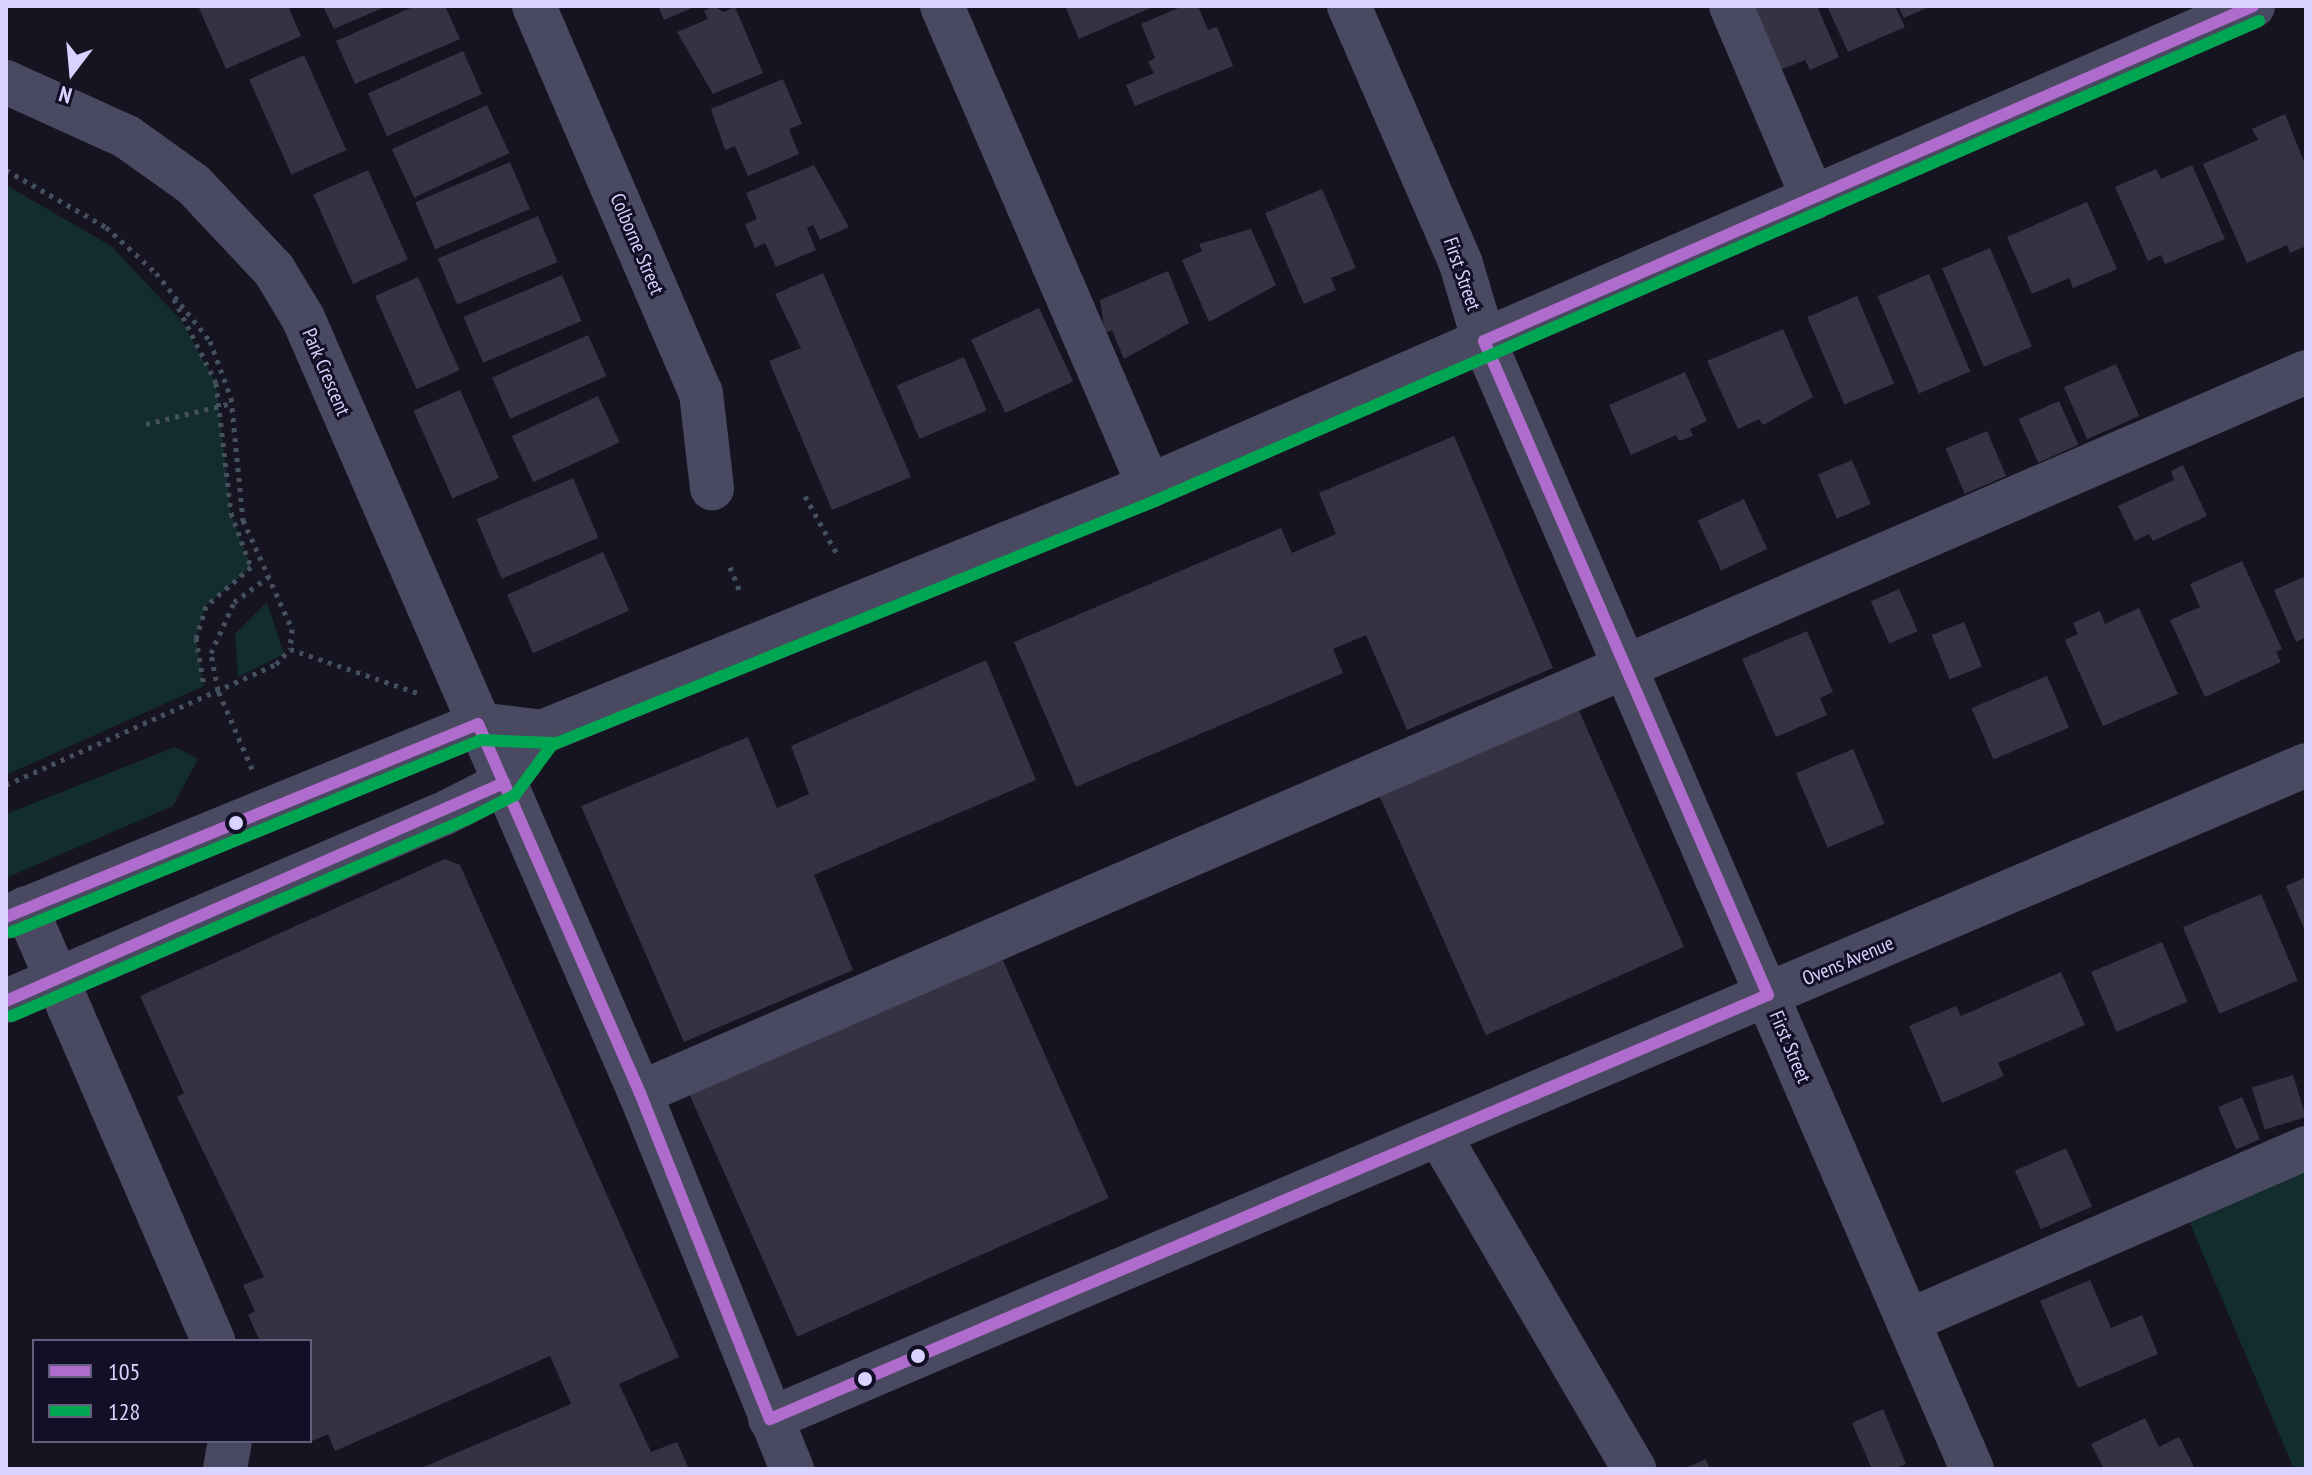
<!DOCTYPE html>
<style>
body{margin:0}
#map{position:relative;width:2312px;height:1475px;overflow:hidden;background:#161421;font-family:"PT Sans Narrow",sans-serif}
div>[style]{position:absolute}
.green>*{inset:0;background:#132c2d}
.building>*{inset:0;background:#343243;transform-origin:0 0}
.path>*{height:5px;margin-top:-2.5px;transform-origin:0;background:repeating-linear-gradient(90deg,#44505f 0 4px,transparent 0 10px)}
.minor>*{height:44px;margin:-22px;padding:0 22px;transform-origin:22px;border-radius:22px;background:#4a4962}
.bus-1>*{height:12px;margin:-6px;padding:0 6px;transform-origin:6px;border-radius:6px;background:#b06ccc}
.bus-2>*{height:12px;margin:-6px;padding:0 6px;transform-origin:6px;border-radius:6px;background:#00a651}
.dots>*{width:22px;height:22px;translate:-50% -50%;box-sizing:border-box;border:4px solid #130f26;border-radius:50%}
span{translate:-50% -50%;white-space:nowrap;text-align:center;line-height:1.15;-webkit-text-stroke:6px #130f26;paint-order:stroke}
.street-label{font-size:20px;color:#d9d4ff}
.frame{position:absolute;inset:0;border:8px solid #d9d4ff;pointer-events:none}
.legend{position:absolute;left:32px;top:1339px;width:280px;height:104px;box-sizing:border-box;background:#130f26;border:2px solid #625e7d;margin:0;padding:10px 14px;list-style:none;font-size:24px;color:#d9d4ff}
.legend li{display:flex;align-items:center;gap:16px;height:40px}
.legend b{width:40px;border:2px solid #625e7d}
.north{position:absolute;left:32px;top:32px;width:80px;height:80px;-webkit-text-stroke:6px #130f26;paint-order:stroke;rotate:196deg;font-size:22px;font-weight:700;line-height:32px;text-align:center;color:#d9d4ff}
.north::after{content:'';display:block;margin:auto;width:28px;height:36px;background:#d9d4ff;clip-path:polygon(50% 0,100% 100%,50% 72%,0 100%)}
</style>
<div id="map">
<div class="green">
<i style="clip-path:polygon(6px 185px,111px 246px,181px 320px,216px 383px,231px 513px,251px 567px,206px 606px,196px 638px,204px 686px,6px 775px)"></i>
<i style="clip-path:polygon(267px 602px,284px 654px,238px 677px,235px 634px)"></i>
<i style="clip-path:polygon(175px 747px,198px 759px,173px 806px,6px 878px,6px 814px)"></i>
<i style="clip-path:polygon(2306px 1163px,2306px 1469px,2294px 1469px,2186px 1214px)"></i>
</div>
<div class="building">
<i style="clip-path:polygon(198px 6px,288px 6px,301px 36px,226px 69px)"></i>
<i style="clip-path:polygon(323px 6px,387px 6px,334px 29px)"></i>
<i style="clip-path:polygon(415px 6px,445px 6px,460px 39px,355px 84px,336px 41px)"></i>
<i style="clip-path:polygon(658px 6px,697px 6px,664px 20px)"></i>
<i style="clip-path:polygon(714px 6px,723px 12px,735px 7px,763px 73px,713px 94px,677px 32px,708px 19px,704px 11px)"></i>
<i style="clip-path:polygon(1065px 6px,1155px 6px,1079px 39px)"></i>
<i style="clip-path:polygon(1183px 6px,1198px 6px,1208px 30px,1217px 27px,1233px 66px,1135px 106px,1126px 85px,1154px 73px,1148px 62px,1155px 58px,1141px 24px)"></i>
<i style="clip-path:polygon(1753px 6px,1817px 6px,1839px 57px,1810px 70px,1805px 60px,1780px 70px)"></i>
<i style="clip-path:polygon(1827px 6px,1895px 6px,1905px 27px,1848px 52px)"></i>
<i style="clip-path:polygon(1898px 6px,1931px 6px,1904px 18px)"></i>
<i style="left:463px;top:51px;width:47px;height:104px;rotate:66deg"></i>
<i style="left:304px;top:55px;width:104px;height:60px;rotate:66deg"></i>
<i style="clip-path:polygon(783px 79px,802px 124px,789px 129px,799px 154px,748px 176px,735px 146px,725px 150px,711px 109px)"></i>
<i style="left:487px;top:105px;width:53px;height:105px;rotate:65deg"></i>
<i style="clip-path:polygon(2285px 114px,2306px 167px,2306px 246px,2290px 253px,2287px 245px,2247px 263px,2203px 164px,2258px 140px,2252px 129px)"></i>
<i style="left:510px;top:162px;width:51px;height:103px;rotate:67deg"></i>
<i style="clip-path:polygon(814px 165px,849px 227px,820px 240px,813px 225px,807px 228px,816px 250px,776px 267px,765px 243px,755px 248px,745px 224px,757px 219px,746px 193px)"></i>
<i style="clip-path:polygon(2192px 165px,2225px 239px,2165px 264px,2161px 255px,2148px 261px,2115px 187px,2156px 169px,2161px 179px)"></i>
<i style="left:368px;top:170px;width:98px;height:60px;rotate:66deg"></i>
<i style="clip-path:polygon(1322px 189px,1356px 268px,1331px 278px,1336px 290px,1304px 304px,1265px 213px)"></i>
<i style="clip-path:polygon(2087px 202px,2117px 269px,2073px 288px,2069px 278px,2032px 294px,2007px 237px)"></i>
<i style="left:538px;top:216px;width:50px;height:109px;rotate:67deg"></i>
<i style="clip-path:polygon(1251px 229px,1276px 285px,1209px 322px,1182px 260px,1202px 251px,1199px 244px)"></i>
<i style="left:1990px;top:248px;width:107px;height:52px;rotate:67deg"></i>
<i style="clip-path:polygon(1168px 271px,1189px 323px,1124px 359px,1112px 330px,1105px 333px,1100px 300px)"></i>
<i style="clip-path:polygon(823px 273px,911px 477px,832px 510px,769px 361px,801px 348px,775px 294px)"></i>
<i style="left:1929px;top:274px;width:106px;height:56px;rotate:67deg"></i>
<i style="left:562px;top:275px;width:50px;height:107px;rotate:67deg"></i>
<i style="left:418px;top:277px;width:102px;height:47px;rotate:66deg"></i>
<i style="left:1857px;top:296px;width:95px;height:54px;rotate:67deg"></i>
<i style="left:1039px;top:308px;width:81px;height:75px;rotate:65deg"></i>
<i style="clip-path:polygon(1783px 329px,1813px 397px,1763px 425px,1759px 419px,1738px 429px,1707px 361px)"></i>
<i style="left:588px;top:335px;width:45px;height:105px;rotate:66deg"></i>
<i style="left:964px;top:357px;width:58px;height:73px;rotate:67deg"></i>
<i style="left:2116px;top:364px;width:57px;height:57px;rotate:66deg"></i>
<i style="clip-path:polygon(1685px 372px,1707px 421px,1690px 429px,1693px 436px,1679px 441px,1676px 435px,1631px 455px,1609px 405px)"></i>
<i style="left:460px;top:390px;width:96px;height:51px;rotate:66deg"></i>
<i style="left:598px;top:396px;width:51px;height:95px;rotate:65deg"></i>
<i style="left:2059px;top:401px;width:48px;height:44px;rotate:66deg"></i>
<i style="left:1987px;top:431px;width:49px;height:45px;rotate:67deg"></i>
<i style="clip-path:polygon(1454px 436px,1553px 668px,1407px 730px,1366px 635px,1333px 649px,1343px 673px,1076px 787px,1014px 642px,1281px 528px,1292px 553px,1336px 534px,1319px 493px)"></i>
<i style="left:1852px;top:460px;width:48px;height:37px;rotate:67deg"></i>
<i style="clip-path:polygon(2183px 465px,2207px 516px,2153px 541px,2149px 534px,2135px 541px,2118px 506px,2174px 480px,2171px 471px)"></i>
<i style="left:573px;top:478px;width:65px;height:105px;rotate:67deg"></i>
<i style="left:1744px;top:499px;width:55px;height:51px;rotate:65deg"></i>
<i style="left:603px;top:552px;width:64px;height:105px;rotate:66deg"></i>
<i style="clip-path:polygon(2242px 561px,2282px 649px,2276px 652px,2281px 662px,2205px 697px,2170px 620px,2200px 607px,2190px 584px)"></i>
<i style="clip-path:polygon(2306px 576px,2306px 637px,2296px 642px,2274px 590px)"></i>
<i style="left:1899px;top:589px;width:46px;height:31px;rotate:66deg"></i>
<i style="clip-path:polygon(2139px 608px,2178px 694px,2103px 726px,2065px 640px,2078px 634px,2073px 623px,2100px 611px,2105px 624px)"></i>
<i style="left:1964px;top:622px;width:48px;height:35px;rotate:68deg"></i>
<i style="clip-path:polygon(1807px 631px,1833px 692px,1820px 698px,1827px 715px,1776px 737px,1742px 659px)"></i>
<i style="clip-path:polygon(986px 660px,1036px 780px,814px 875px,853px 970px,684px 1042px,581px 806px,748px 737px,777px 808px,809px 794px,791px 746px)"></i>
<i style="left:2047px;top:676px;width:56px;height:82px;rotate:67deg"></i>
<i style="left:1576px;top:704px;width:266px;height:217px;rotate:66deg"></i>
<i style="left:1853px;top:749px;width:81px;height:62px;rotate:67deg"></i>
<i style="clip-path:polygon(445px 859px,460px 865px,679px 1357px,619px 1384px,651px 1452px,677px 1442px,689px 1469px,419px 1469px,571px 1404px,550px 1356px,335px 1451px,328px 1434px,310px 1442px,310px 1341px,260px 1341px,248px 1315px,255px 1311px,243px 1285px,264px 1277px,177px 1097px,184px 1093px,140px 996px)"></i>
<i style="clip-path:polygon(2306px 877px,2306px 933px,2286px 886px)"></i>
<i style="left:2261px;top:894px;width:94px;height:85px;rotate:67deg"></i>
<i style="left:2162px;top:942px;width:65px;height:77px;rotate:67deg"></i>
<i style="left:1001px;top:956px;width:265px;height:341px;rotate:66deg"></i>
<i style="clip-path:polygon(2061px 972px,2085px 1025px,1998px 1063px,2004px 1076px,1942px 1103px,1909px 1026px,1956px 1006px,1961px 1016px)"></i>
<i style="left:2293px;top:1075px;width:44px;height:43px;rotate:73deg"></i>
<i style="left:2242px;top:1097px;width:46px;height:26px;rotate:67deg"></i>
<i style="left:2066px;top:1148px;width:64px;height:56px;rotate:66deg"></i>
<i style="clip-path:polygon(2090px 1280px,2111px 1328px,2142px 1315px,2158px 1354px,2078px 1388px,2040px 1301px)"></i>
<i style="clip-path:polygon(1883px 1409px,1906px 1464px,1894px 1469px,1872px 1469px,1852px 1423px)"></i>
<i style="clip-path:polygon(2145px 1418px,2159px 1447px,2179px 1437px,2195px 1469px,2104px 1469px,2091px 1444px)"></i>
<i style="clip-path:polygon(1706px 1459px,1710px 1469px,1683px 1469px)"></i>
</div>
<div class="path">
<i style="left:6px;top:170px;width:115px;rotate:29.7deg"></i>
<i style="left:106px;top:227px;width:68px;rotate:42.6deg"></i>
<i style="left:156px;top:273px;width:87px;rotate:51.5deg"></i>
<i style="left:210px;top:341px;width:61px;rotate:69.8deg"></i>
<i style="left:231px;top:398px;width:123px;rotate:84.4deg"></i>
<i style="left:243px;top:520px;width:120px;rotate:65.8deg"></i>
<i style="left:292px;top:629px;width:20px;rotate:96deg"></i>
<i style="left:174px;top:299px;width:94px;rotate:63.4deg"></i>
<i style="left:216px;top:383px;width:131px;rotate:83.4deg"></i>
<i style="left:231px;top:513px;width:58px;rotate:69.7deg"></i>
<i style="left:251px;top:567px;width:60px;rotate:139.1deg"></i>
<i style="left:206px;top:606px;width:34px;rotate:107deg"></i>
<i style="left:196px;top:638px;width:49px;rotate:80.5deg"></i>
<i style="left:146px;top:424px;width:89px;rotate:-13.7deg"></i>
<i style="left:805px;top:496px;width:66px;rotate:61.1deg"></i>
<i style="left:730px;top:567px;width:27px;rotate:68deg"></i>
<i style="left:252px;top:769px;width:86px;rotate:-113.3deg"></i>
<i style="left:218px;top:690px;width:38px;rotate:-101deg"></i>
<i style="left:211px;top:653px;width:56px;rotate:-65.7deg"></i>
<i style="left:234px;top:602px;width:42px;rotate:-36.3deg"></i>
<i style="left:6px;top:785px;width:296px;rotate:-24.1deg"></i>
<i style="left:276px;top:664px;width:21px;rotate:-47deg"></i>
<i style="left:290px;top:649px;width:135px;rotate:19deg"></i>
</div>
<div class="minor">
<i style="left:534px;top:6px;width:421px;rotate:66.7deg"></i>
<i style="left:701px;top:393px;width:96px;rotate:83.4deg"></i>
<i style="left:942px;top:6px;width:523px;rotate:66.67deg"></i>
<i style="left:1349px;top:6px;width:281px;rotate:66.5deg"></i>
<i style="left:1461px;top:264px;width:80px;rotate:73.4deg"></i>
<i style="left:1484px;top:341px;width:1229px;rotate:66.61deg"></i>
<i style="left:1731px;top:6px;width:209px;rotate:66.9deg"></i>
<i style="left:6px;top:82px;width:133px;rotate:24.4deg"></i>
<i style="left:127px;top:137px;width:81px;rotate:35.5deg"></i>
<i style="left:193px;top:184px;width:118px;rotate:46.7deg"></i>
<i style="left:274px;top:270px;width:56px;rotate:58.9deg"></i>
<i style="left:303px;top:318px;width:845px;rotate:66.5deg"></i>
<i style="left:640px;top:1093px;width:406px;rotate:68deg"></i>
<i style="left:26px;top:908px;width:472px;rotate:66.6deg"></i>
<i style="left:6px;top:917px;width:510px;rotate:-22.24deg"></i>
<i style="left:478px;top:724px;width:64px;rotate:7.1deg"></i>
<i style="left:542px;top:732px;width:655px;rotate:-22.06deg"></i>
<i style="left:1149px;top:486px;width:1204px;rotate:-23.5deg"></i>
<i style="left:6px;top:1001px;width:473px;rotate:-23.2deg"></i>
<i style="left:441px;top:815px;width:71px;rotate:-26.9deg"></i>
<i style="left:504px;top:783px;width:30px;rotate:-53deg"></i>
<i style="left:640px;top:1093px;width:1815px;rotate:-23.4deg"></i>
<i style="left:1439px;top:1135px;width:387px;rotate:59.7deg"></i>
<i style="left:1908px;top:1321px;width:434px;rotate:-23.5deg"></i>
<i style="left:770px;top:1419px;width:1669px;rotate:-23.06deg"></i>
<i style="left:225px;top:1469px;width:28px;rotate:-80deg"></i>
</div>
<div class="bus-1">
<i style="left:1484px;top:341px;width:839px;rotate:-23.54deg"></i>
<i style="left:1484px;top:341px;width:713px;rotate:66.53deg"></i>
<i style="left:6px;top:917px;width:510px;rotate:-22.24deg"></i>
<i style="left:478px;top:724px;width:403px;rotate:66.3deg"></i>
<i style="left:640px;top:1093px;width:351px;rotate:68.3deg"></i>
<i style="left:6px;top:1001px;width:544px;rotate:-23.64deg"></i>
<i style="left:770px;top:1419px;width:1084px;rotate:-23.02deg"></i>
</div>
<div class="bus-2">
<i style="left:12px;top:932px;width:507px;rotate:-22.26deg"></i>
<i style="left:481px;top:740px;width:72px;rotate:2.4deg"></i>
<i style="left:12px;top:1016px;width:495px;rotate:-23.4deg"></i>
<i style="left:466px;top:820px;width:55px;rotate:-27deg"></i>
<i style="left:515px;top:795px;width:62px;rotate:-53.5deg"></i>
<i style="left:552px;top:745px;width:650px;rotate:-22.03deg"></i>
<i style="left:1155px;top:501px;width:1204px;rotate:-23.5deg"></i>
</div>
<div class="dots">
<i style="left:236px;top:823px;background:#d9d4ff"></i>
<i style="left:918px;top:1356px;background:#d9d4ff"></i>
<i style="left:865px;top:1379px;background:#d9d4ff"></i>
</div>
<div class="street-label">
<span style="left:637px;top:244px;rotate:67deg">Colborne Street</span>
<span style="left:1462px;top:274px;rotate:71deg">First Street</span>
<span style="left:326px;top:372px;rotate:67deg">Park Crescent</span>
<span style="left:1848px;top:961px;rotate:-23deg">Ovens Avenue</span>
<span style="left:1790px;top:1047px;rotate:67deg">First Street</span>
</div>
<div class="frame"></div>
<ul class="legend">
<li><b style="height:10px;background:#b06ccc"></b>105</li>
<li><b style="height:10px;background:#00a651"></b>128</li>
</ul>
<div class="north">N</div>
</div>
